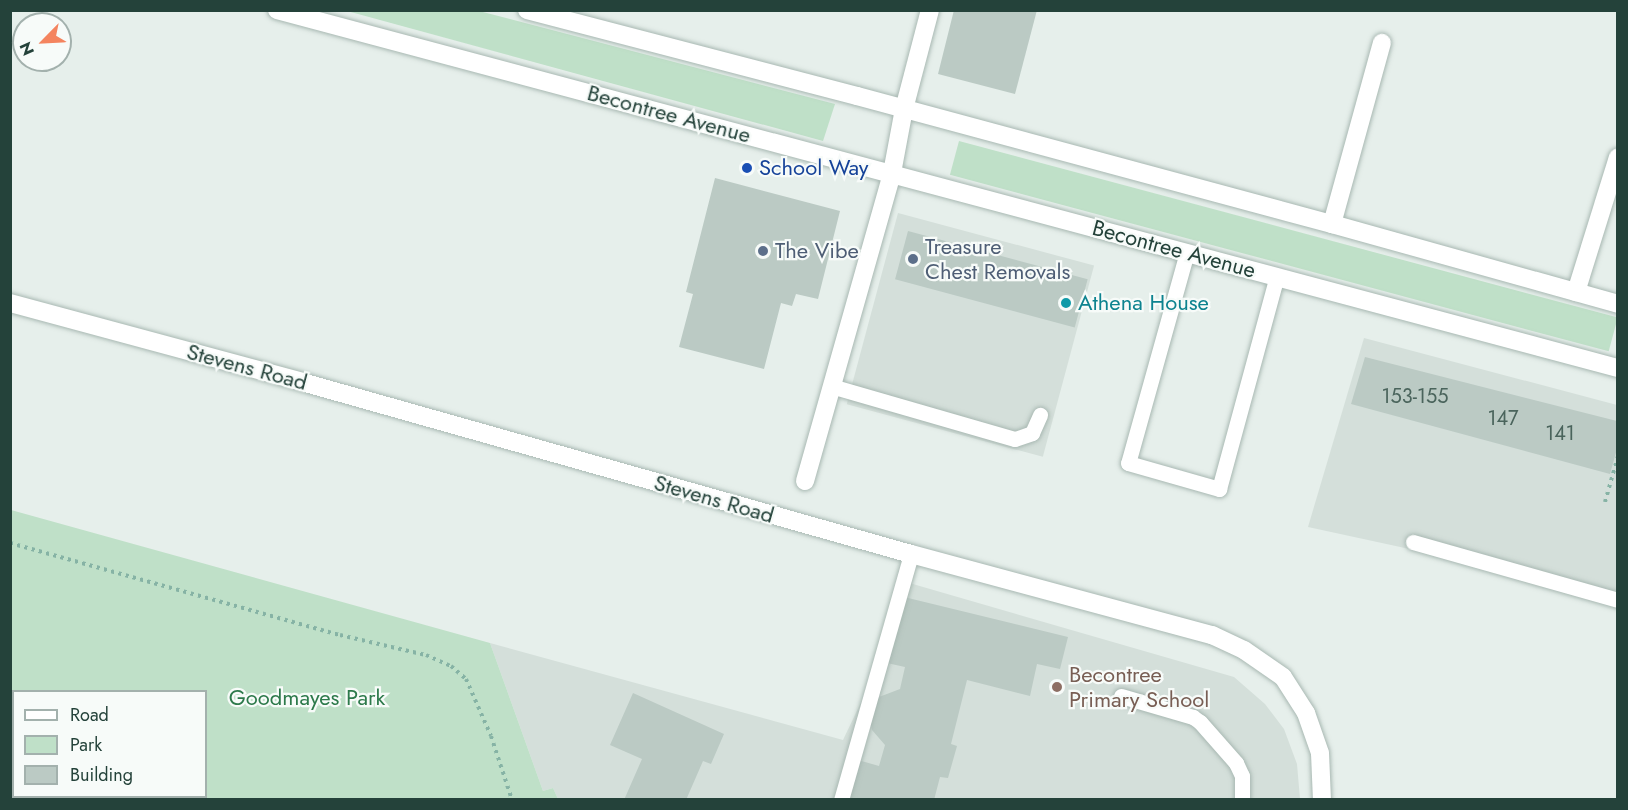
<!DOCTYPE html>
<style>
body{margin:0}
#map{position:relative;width:1628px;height:810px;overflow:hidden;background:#e6efeb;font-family:Jost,sans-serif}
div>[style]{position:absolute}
.built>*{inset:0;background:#d4dfda;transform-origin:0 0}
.green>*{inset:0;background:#bfe0c8;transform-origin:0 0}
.building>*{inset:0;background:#bbcac4;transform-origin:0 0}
.path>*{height:4px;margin-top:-2px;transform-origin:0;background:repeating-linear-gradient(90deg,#86b3a5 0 3px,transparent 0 7.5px)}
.roads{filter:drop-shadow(0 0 2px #a8b8b2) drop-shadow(0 0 2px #a8b8b2)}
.service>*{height:15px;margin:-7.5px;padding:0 7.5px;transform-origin:7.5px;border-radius:7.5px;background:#fff}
.pedestrian>*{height:18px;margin:-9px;padding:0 9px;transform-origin:9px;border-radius:9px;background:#fff}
.minor>*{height:18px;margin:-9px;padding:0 9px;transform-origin:9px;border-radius:9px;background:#fff}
.tertiary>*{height:18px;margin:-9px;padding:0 9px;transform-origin:9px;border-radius:9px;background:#fff}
.dots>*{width:16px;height:16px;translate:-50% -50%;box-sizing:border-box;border:3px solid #f7fbf9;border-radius:50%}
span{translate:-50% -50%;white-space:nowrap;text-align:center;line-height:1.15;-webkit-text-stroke:4.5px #f7fbf9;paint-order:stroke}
.number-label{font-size:20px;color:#4a645c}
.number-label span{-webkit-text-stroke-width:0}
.street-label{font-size:22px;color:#24423a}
.transit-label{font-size:22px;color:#164399}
.left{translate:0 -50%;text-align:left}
.service-label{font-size:22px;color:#4e5e75}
.culture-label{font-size:22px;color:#0d838f}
.education-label{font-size:22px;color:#785e54}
.park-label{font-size:22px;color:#2d7a4b}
.frame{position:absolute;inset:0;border:12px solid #24423a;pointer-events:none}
.legend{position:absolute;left:12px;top:690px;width:195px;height:108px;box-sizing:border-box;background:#f7fbf9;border:2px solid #a3b1ad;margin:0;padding:8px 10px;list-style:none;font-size:18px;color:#24423a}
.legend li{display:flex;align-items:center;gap:12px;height:30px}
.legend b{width:30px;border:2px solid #a3b1ad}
.north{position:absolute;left:12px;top:12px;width:60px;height:60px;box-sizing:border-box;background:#f7fbf9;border:2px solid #a3b1ad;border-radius:50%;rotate:246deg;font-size:16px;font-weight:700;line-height:24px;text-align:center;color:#24423a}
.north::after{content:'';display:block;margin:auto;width:21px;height:27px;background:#f4845f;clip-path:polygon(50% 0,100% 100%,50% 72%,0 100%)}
</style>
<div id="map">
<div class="built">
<i style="left:898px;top:213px;width:203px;height:198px;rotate:15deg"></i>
<i style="clip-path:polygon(1364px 338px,1617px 405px,1617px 594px,1308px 527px)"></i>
<i style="clip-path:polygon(899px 580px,1234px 677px,1265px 704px,1284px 729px,1297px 764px,1300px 799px,558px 799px,553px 788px,543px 791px,490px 643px,843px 740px,874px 675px)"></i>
</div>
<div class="green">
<i style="clip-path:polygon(347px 11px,479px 11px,835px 104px,823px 141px)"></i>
<i style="left:959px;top:141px;width:682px;height:35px;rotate:15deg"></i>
<i style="clip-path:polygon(evenodd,11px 510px,490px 643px,543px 791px,553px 788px,558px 799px,11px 799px,11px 510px,14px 692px,206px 692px,206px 796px,14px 796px,14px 692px)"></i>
</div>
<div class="building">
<i style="clip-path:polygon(954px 10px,1037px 10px,1015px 94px,938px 74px)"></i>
<i style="clip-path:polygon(715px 178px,840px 211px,818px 299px,796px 294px,792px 306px,781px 303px,764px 369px,679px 347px,693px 294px,686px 292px)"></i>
<i style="left:908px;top:231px;width:186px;height:50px;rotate:15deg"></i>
<i style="clip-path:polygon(1365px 357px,1617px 421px,1617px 449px,1610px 474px,1351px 404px)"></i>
<i style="clip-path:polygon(904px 597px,1068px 637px,1060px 669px,1037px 664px,1030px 696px,967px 680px,951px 744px,957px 746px,948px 778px,940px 777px,934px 800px,848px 800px,858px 760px,879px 766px,885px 745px,872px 730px,869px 715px,879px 697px,900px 689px,905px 667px,887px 663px)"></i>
<i style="clip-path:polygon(633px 693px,724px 734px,711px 764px,703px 761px,686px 800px,624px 800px,642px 759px,610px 745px)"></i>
</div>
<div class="path">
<i style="left:1605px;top:502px;width:48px;rotate:-74.2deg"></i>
<i style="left:10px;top:543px;width:343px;rotate:15.6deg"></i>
<i style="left:340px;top:635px;width:88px;rotate:13.1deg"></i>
<i style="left:426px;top:655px;width:27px;rotate:24deg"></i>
<i style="left:451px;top:666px;width:20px;rotate:41deg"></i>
<i style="left:466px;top:679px;width:62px;rotate:66.3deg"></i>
<i style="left:491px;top:736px;width:67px;rotate:71.8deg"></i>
</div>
<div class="roads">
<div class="service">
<i style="left:1187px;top:252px;width:219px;rotate:105.6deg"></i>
<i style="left:1128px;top:463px;width:95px;rotate:15.9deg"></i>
<i style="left:1219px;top:489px;width:221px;rotate:-74.8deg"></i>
<i style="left:831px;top:386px;width:191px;rotate:16.1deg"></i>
<i style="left:1015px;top:439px;width:18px;rotate:-19deg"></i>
<i style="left:1032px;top:433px;width:20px;rotate:-66deg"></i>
<i style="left:1413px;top:542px;width:213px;rotate:15.8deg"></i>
<i style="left:1121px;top:696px;width:75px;rotate:16.3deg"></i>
<i style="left:1193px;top:717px;width:9px;rotate:36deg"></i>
<i style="left:1200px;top:722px;width:55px;rotate:48.7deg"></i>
<i style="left:1236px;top:763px;width:14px;rotate:65deg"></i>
<i style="left:1242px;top:776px;width:24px;rotate:90deg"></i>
<i style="left:841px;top:800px;width:256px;rotate:-74.1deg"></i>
</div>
<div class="pedestrian">
<i style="left:904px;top:109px;width:102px;rotate:-75.3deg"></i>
</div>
<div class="minor">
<i style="left:1332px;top:224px;width:188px;rotate:-74.6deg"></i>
<i style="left:1576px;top:292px;width:141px;rotate:-72.7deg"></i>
<i style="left:10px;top:303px;width:302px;rotate:15.1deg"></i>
<i style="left:302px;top:382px;width:633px;rotate:15.77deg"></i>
<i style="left:911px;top:554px;width:312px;rotate:15.1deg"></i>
<i style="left:1212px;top:635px;width:35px;rotate:25deg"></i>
<i style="left:1244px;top:650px;width:47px;rotate:34.7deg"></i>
<i style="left:1283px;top:677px;width:43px;rotate:57.4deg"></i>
<i style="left:1306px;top:713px;width:42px;rotate:70.7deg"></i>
<i style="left:1320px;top:753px;width:47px;rotate:87.6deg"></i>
<i style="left:805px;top:481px;width:320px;rotate:-74.2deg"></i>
<i style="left:892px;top:173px;width:65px;rotate:-79.4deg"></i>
</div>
<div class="tertiary">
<i style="left:277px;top:10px;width:1388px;rotate:14.95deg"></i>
<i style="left:527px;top:10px;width:341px;rotate:14.6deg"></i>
<i style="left:857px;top:96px;width:492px;rotate:15.1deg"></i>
<i style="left:1332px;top:224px;width:297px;rotate:15.6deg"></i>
</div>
</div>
<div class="dots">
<i style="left:747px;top:168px;background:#1a4fb4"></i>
<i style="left:763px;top:251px;background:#5c6f8a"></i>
<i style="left:913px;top:259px;background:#5c6f8a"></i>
<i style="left:1066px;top:303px;background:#0f9aa8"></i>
<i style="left:1057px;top:687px;background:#8d6e63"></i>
</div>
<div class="number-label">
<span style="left:1415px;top:396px">153-155</span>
<span style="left:1503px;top:418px">147</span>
<span style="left:1560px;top:433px">141</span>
</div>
<div class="street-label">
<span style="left:669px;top:114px;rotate:15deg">Becontree Avenue</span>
<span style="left:1174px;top:249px;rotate:15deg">Becontree Avenue</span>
<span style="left:247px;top:367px;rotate:15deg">Stevens Road</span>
<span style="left:714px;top:499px;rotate:16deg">Stevens Road</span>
</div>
<div class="transit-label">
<span class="left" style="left:759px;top:168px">School Way</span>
</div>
<div class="service-label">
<span class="left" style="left:925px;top:259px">Treasure<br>Chest Removals</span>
<span class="left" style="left:775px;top:251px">The Vibe</span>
</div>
<div class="culture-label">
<span class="left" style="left:1078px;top:303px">Athena House</span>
</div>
<div class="education-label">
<span class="left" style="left:1069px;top:687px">Becontree<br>Primary School</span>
</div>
<div class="park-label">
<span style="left:307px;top:698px">Goodmayes Park</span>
</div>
<div class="frame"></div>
<ul class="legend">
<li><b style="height:8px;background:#fff"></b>Road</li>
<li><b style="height:16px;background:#bfe0c8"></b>Park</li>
<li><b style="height:16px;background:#bbcac4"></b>Building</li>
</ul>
<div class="north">N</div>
</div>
